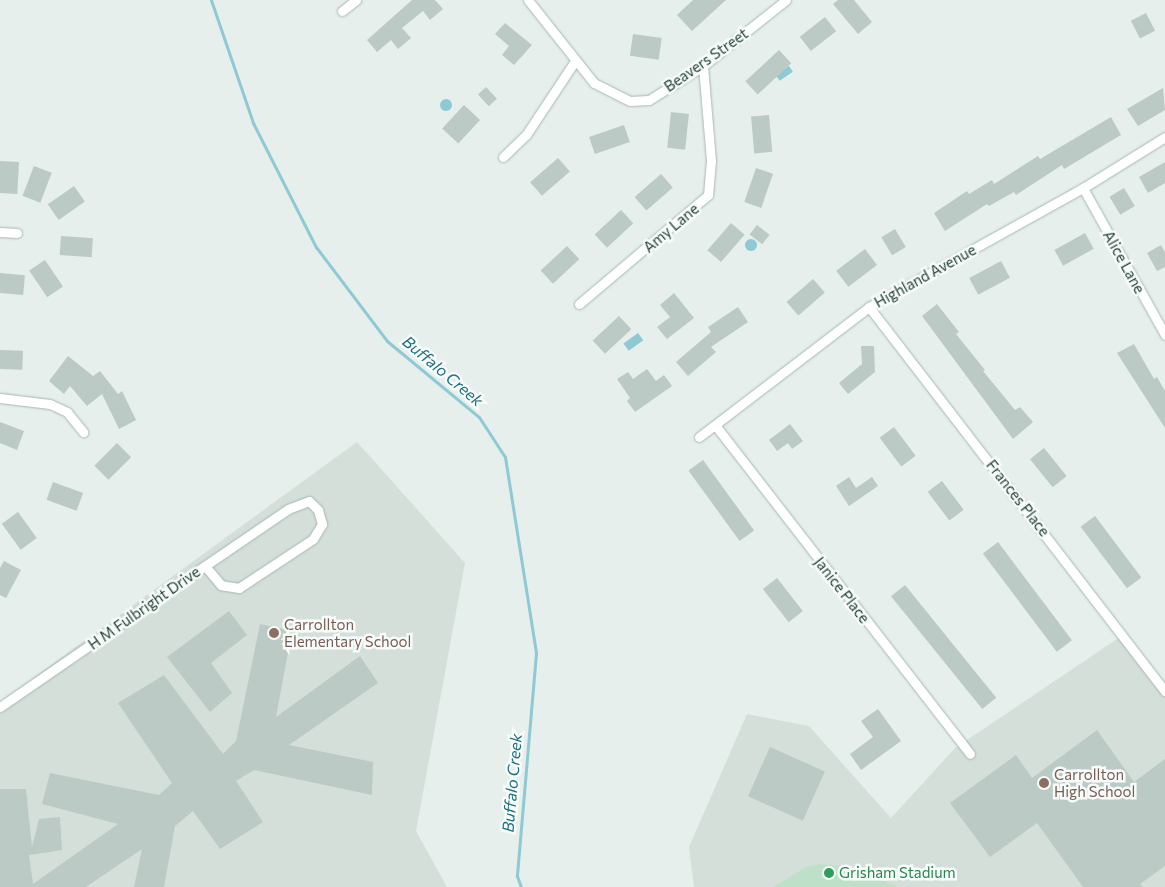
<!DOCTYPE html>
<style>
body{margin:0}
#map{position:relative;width:1165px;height:887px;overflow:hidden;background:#e6efeb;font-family:Commissioner,sans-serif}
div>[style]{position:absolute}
.built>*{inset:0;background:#d4dfda}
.green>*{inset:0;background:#bfe0c8}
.water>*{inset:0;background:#8ec9d4;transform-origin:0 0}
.round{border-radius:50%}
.stream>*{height:3px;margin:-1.5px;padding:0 1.5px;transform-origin:1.5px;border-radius:1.5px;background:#8ec9d4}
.building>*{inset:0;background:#bbcac4;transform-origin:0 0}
.roads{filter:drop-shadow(0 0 1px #a8b8b2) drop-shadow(0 0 1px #a8b8b2)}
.street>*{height:9px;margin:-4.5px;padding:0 4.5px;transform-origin:4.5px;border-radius:4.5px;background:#fff}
.dots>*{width:14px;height:14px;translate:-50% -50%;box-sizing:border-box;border:2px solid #f7fbf9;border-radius:50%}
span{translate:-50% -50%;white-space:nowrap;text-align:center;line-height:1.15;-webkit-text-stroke:5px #f7fbf9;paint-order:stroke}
.street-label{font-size:15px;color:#24423a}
.education-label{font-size:15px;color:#785e54}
.left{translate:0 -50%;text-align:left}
.leisure-label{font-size:15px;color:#27864d}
.water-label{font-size:16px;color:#1c6f80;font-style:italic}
</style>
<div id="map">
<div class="built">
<i style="clip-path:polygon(357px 442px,465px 563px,416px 831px,447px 887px,0 887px,0 702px)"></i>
<i style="clip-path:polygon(1123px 635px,1165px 690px,1165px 887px,694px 887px,689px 847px,747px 714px,809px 726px,891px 818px,955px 748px)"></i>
</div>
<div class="green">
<i style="clip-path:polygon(820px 864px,846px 866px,899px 887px,774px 887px,806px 867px)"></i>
</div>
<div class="water">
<i style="left:789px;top:66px;width:7px;height:16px;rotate:56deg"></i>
<i class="round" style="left:440px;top:99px;width:12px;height:12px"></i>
<i class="round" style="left:745px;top:239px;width:12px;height:12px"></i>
<i style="left:638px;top:333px;width:9px;height:18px;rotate:54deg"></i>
</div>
<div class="stream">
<i style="left:211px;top:0;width:130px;rotate:71.1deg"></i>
<i style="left:253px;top:123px;width:139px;rotate:63.1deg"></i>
<i style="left:316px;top:247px;width:118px;rotate:52.9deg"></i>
<i style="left:387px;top:341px;width:119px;rotate:39.6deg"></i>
<i style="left:479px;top:417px;width:48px;rotate:57deg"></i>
<i style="left:505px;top:457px;width:198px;rotate:81deg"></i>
<i style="left:536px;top:653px;width:224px;rotate:94.9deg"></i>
<i style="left:517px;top:876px;width:12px;rotate:70deg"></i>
</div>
<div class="building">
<i style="clip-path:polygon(412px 0,435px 0,443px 9px,430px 20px,423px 11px,402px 28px,411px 38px,398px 49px,391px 40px,377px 52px,367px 40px)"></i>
<i style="clip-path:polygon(693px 0,726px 0,692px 31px,677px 15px)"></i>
<i style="clip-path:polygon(838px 0,854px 0,872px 22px,858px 34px,833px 4px)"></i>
<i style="left:1146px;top:13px;width:20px;height:17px;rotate:63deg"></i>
<i style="left:825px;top:17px;width:18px;height:32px;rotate:52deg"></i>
<i style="clip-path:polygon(505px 23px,532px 45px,514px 65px,502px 55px,509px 46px,495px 34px)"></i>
<i style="left:633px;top:34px;width:29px;height:22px;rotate:8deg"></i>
<i style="left:779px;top:50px;width:18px;height:46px;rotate:47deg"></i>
<i style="left:486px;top:87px;width:16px;height:11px;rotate:47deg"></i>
<i style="clip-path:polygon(1163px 88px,1165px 110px,1138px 126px,1127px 109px)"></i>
<i style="left:464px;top:105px;width:22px;height:32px;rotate:43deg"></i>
<i style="left:671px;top:112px;width:18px;height:36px;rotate:6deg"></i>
<i style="left:769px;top:115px;width:37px;height:18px;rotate:85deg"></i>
<i style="clip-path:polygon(1111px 117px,1121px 135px,1064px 169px,1062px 165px,1016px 195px,1014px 192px,989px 206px,987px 204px,945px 231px,934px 213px,967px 191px,969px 194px,992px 180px,994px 184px,1038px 156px,1040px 159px)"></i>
<i style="left:624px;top:125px;width:18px;height:37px;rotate:71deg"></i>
<i style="left:558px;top:158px;width:18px;height:37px;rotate:49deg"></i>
<i style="left:0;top:161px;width:19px;height:32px;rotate:3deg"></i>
<i style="clip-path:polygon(1165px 162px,1165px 183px,1148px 193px,1139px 177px)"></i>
<i style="left:34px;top:166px;width:19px;height:32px;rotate:21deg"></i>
<i style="left:756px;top:168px;width:18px;height:36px;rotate:19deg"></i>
<i style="left:661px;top:174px;width:18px;height:35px;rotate:49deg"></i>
<i style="left:74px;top:186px;width:19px;height:32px;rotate:55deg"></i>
<i style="left:1124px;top:188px;width:21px;height:17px;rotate:59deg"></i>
<i style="left:621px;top:210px;width:18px;height:36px;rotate:47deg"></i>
<i style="left:731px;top:223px;width:18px;height:36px;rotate:41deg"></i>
<i style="left:757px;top:225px;width:16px;height:12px;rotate:38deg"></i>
<i style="left:895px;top:229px;width:21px;height:16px;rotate:59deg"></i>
<i style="left:1085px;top:233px;width:18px;height:35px;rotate:61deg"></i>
<i style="left:61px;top:236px;width:32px;height:19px;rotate:4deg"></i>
<i style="clip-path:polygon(1161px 245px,1165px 252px,1165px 267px,1157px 271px,1147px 253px)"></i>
<i style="left:567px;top:246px;width:18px;height:36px;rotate:47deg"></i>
<i style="left:865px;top:249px;width:20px;height:36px;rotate:53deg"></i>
<i style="left:45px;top:260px;width:32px;height:19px;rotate:56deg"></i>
<i style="left:1001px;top:261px;width:19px;height:36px;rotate:62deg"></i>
<i style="left:0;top:273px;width:25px;height:20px;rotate:5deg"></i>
<i style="left:813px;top:279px;width:18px;height:35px;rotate:49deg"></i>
<i style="clip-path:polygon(674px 293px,694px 318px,667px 339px,657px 327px,670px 317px,660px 305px)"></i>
<i style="clip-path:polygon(937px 304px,959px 332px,956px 334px,985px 370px,983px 371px,1015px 410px,1020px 407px,1033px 422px,1013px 439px,922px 316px)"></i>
<i style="clip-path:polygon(738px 307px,748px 322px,711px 347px,716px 352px,688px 376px,676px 362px,711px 332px,708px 327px)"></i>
<i style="left:619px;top:316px;width:18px;height:36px;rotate:47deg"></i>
<i style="clip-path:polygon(1134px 344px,1154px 379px,1157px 377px,1165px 391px,1165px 428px,1117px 353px)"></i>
<i style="clip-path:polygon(861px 346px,874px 346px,875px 372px,848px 394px,839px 383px,862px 364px)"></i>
<i style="left:0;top:350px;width:23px;height:19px;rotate:2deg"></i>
<i style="clip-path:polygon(68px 356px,93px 376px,100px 371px,118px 394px,122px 391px,136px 420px,119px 429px,102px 394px,87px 406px,70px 386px,64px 394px,49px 381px)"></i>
<i style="clip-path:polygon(647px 369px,656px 381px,664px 375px,672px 386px,635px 412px,627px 401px,630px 398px,617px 379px,628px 372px,633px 379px)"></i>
<i style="clip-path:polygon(0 422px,24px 431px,17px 450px,0 443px)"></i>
<i style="clip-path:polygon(790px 424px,803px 441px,792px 449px,788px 443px,777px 451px,769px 440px)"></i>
<i style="left:894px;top:427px;width:36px;height:18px;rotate:53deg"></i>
<i style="left:117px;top:443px;width:20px;height:32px;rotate:45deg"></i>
<i style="left:1044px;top:448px;width:36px;height:18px;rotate:51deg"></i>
<i style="left:703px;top:460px;width:87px;height:18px;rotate:54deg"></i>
<i style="clip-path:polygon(849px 477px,856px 488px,872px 477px,878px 486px,849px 506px,836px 486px)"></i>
<i style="left:942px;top:481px;width:36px;height:18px;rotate:53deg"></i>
<i style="left:53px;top:482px;width:32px;height:19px;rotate:20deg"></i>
<i style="left:18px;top:512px;width:32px;height:20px;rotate:54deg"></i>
<i style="left:1095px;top:516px;width:77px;height:18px;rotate:53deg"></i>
<i style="left:998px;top:542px;width:123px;height:19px;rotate:53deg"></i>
<i style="clip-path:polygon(4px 561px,21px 570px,6px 598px,0 595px,0 568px)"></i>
<i style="left:777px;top:578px;width:42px;height:18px;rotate:52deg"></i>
<i style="left:905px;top:585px;width:145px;height:18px;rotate:51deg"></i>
<i style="clip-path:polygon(229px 611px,247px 635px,211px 663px,232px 693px,210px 712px,167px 657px)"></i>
<i style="clip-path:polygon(260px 624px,292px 631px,276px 717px,360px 656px,378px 683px,289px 745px,373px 762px,372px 795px,254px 770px,236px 781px,263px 822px,220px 849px,193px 811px,175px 826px,164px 887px,134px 887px,142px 849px,86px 887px,0 887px,0 789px,26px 789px,32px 847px,39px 819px,60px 817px,62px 850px,29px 855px,33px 884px,118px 824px,42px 804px,50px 773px,159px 795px,172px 783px,118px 703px,164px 675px,223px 754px,236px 741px)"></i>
<i style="clip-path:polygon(878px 709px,901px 741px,861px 770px,850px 754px,873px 737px,861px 721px)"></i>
<i style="clip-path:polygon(1097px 730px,1134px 782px,1165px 759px,1165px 866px,1140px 884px,1143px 887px,1083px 887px,1037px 823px,990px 857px,950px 803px,1016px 755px,1032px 778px)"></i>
<i style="left:770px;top:747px;width:60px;height:54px;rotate:24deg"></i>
</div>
<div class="roads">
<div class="street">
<i style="left:528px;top:0;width:106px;rotate:51.5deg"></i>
<i style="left:594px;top:83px;width:40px;rotate:26.6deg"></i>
<i style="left:630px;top:101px;width:19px;rotate:-3deg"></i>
<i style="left:649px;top:100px;width:64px;rotate:-32.2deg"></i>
<i style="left:703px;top:66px;width:106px;rotate:-38.5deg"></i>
<i style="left:342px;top:11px;width:18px;rotate:-38deg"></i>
<i style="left:503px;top:157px;width:32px;rotate:-44deg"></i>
<i style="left:526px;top:135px;width:89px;rotate:-56.5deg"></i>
<i style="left:1083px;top:188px;width:168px;rotate:60.8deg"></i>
<i style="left:0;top:232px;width:17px;rotate:3deg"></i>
<i style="left:579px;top:304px;width:169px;rotate:-40.2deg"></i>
<i style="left:708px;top:195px;width:34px;rotate:-85deg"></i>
<i style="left:711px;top:161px;width:95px;rotate:-94.8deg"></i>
<i style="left:869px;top:307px;width:485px;rotate:52.4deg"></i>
<i style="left:0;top:398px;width:50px;rotate:6.8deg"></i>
<i style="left:50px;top:404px;width:19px;rotate:25deg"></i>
<i style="left:67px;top:412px;width:26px;rotate:51deg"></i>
<i style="left:715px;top:425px;width:416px;rotate:52.2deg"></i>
<i style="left:699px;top:437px;width:214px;rotate:-37.4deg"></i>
<i style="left:869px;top:307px;width:245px;rotate:-29.1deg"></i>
<i style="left:1083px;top:188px;width:97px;rotate:-31.9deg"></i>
<i style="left:0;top:707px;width:227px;rotate:-34.6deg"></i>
<i style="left:187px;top:578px;width:122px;rotate:-34.3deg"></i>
<i style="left:288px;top:509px;width:22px;rotate:-21deg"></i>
<i style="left:309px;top:501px;width:13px;rotate:45deg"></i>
<i style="left:318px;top:510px;width:15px;rotate:74deg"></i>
<i style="left:322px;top:524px;width:17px;rotate:121deg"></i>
<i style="left:313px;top:539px;width:89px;rotate:146.5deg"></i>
<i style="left:239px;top:588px;width:18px;rotate:-171deg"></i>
<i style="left:221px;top:585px;width:25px;rotate:-130deg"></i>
</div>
</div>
<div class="dots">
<i style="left:274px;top:633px;background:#8d6e63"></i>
<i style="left:1044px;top:783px;background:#8d6e63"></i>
<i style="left:829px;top:873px;background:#2e9e5b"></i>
</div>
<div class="street-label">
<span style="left:706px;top:60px;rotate:-35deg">Beavers Street</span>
<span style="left:671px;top:228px;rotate:-40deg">Amy Lane</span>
<span style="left:1124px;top:262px;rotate:61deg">Alice Lane</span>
<span style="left:925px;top:276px;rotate:-29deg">Highland Avenue</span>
<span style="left:1018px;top:498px;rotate:52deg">Frances Place</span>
<span style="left:842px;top:590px;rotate:52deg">Janice Place</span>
<span style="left:144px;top:608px;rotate:-35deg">H M Fulbright Drive</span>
</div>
<div class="education-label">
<span class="left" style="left:284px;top:633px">Carrollton<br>Elementary School</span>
<span class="left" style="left:1054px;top:783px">Carrollton<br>High School</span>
</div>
<div class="leisure-label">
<span class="left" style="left:839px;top:873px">Grisham Stadium</span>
</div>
<div class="water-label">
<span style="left:443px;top:371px;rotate:40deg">Buffalo Creek</span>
<span style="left:512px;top:783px;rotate:-85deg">Buffalo Creek</span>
</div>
</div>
